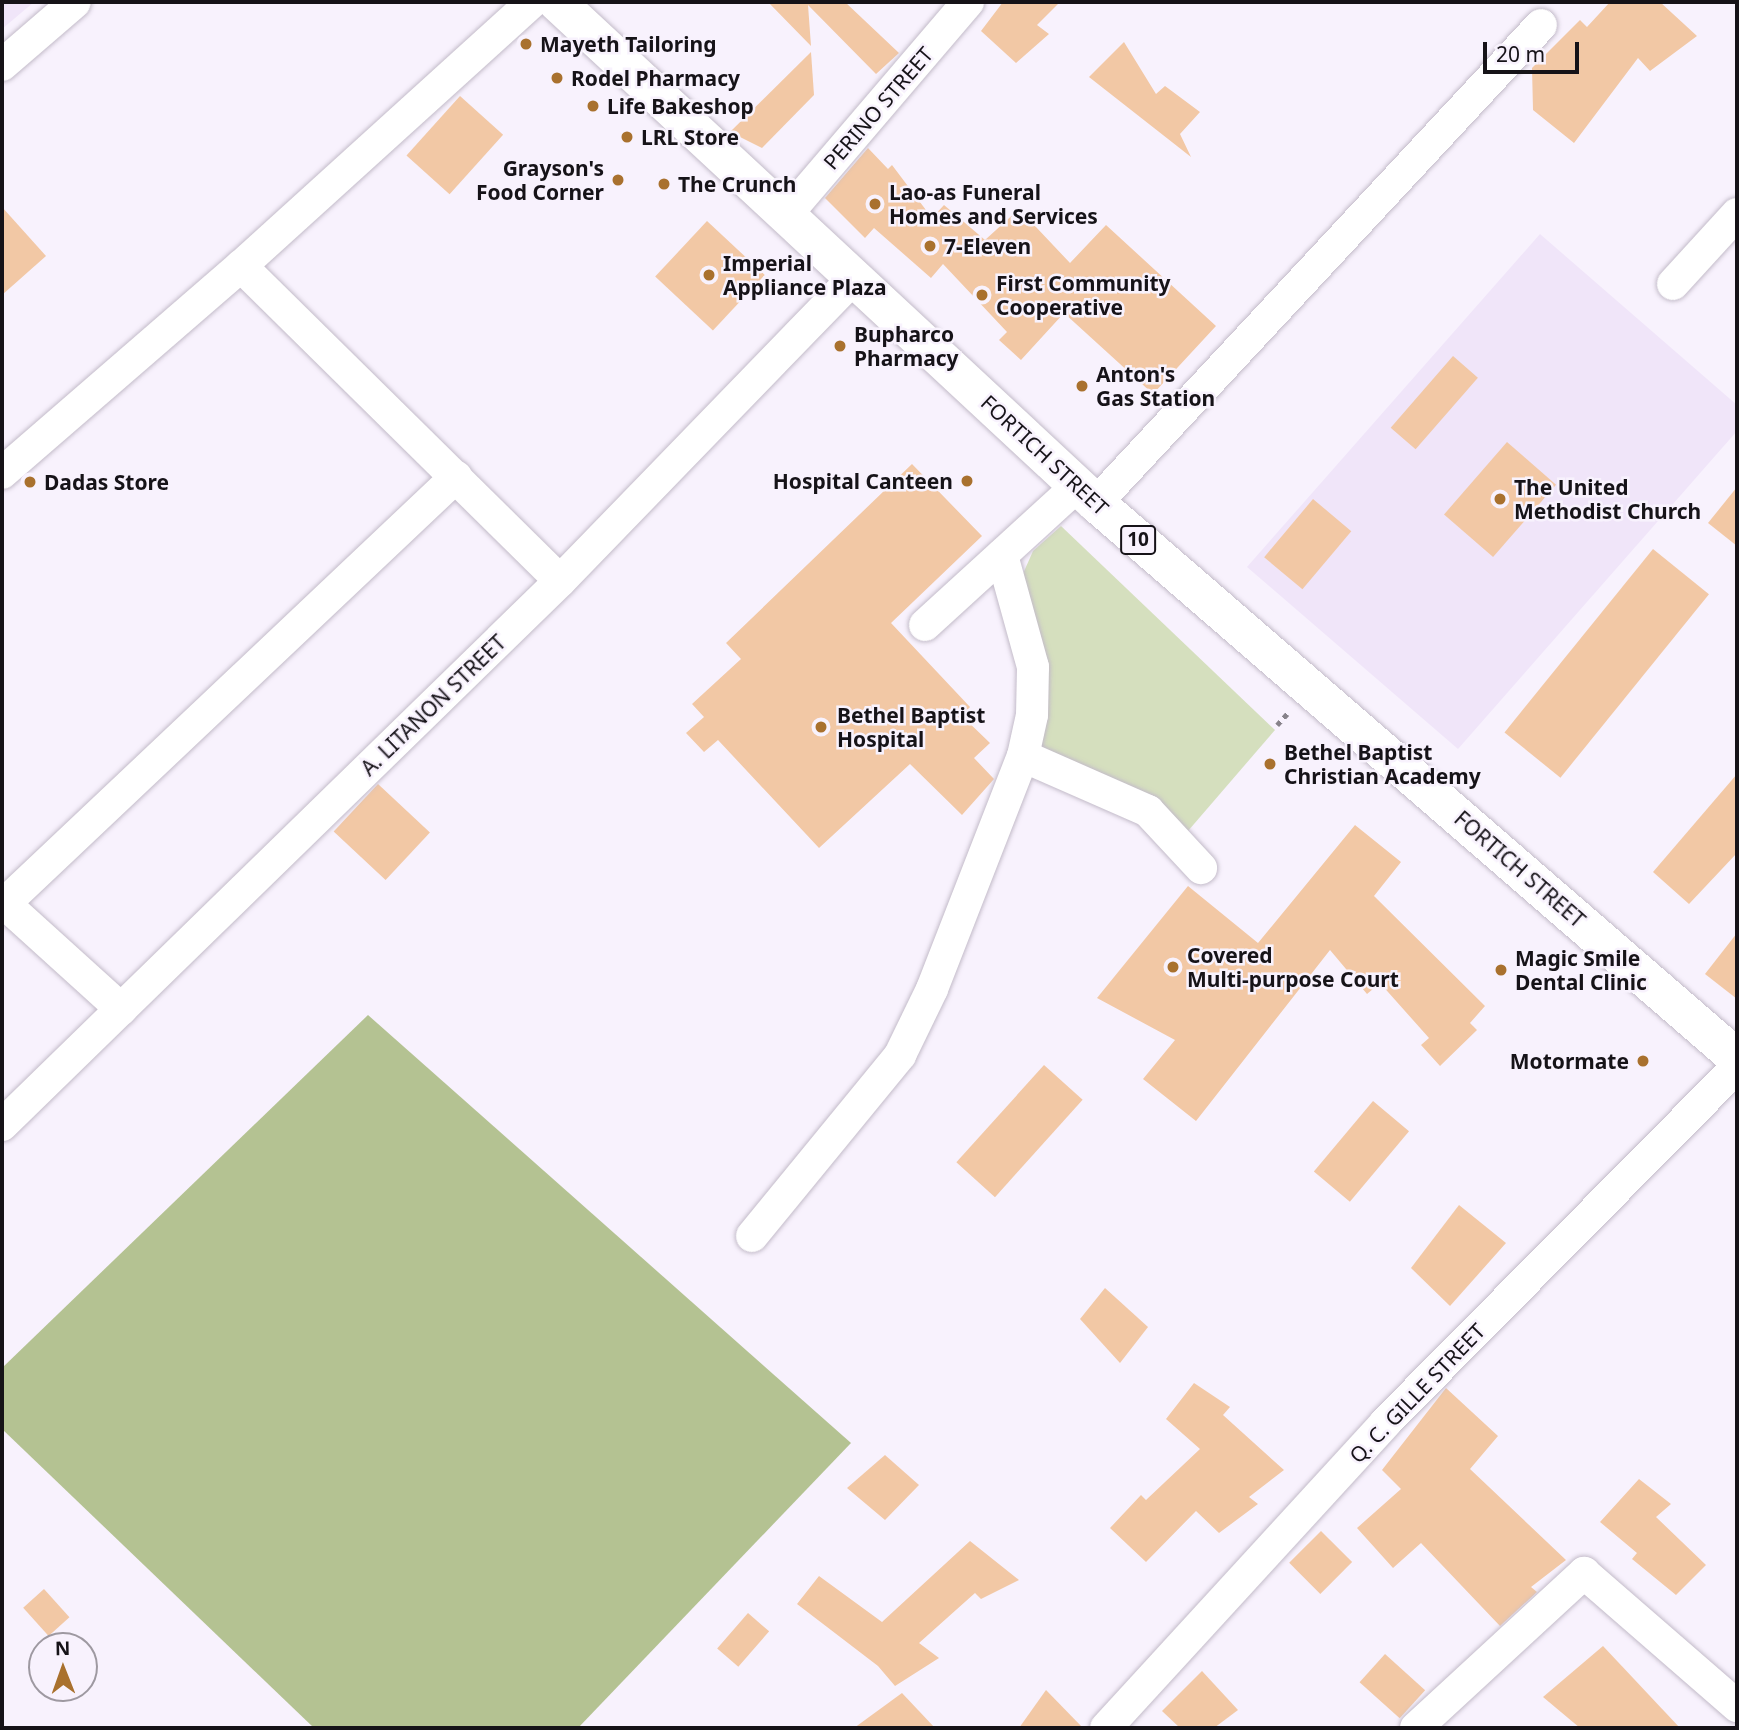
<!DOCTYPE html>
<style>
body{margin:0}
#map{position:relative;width:1739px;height:1730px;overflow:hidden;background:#f8f2fd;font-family:"Noto Sans",sans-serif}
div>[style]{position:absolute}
.built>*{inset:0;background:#f0e5f9}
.green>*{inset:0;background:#d5dfbe}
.forest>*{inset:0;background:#b4c292}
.building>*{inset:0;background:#f2c8a5;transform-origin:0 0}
.path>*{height:4.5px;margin-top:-2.25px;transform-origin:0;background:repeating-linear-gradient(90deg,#87828a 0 5px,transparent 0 10px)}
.roads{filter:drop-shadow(0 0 2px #c3bbc9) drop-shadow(0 0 2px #c3bbc9)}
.minor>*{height:32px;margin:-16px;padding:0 16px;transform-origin:16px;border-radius:16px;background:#fff}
.highway>*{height:38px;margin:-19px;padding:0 19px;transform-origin:19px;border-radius:19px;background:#fff}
.dots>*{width:19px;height:19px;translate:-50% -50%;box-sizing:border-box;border:4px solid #f8f2fd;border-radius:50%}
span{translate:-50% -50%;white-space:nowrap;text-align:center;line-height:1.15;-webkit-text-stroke:5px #f8f2fd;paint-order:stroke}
.shield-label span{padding:2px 5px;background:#f8f2fd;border:2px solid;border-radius:5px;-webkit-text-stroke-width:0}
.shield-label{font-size:19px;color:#161318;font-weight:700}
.poi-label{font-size:21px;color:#161318;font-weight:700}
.left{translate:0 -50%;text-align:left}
.right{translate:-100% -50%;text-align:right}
.street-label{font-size:21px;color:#161318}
.frame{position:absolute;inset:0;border:4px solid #161318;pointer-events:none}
.north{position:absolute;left:28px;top:1632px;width:70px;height:70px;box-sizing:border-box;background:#f8f2fd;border:2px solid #9e99a1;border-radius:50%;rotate:359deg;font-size:19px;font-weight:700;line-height:28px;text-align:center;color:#161318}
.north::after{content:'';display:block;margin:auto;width:24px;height:32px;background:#a9712e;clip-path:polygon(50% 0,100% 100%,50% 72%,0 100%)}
.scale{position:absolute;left:1483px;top:42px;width:96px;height:32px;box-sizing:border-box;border:4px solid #161318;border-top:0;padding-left:9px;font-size:21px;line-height:24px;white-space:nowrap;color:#161318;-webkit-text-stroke:5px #f8f2fd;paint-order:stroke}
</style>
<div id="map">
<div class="built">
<i style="clip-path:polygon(2px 2px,34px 2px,2px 29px)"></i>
<i style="clip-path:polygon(1540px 234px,1737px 405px,1737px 431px,1458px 749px,1247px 567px)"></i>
</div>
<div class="green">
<i style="clip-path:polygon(1061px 526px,1275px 730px,1188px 831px,1035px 755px,1022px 576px,1033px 551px)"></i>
</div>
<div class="forest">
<i style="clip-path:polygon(368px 1015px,851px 1443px,578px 1728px,314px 1728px,2px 1429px,2px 1368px)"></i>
</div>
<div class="building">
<i style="clip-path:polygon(768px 2px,845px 2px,899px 53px,876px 74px,808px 5px,811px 46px)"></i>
<i style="clip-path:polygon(1003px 2px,1060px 2px,1037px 25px,1049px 34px,1016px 63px,981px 31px)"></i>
<i style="clip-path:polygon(1610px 2px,1660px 2px,1697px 36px,1650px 71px,1638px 58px,1574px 143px,1533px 110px,1532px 68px,1580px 20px,1587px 27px)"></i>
<i style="clip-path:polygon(1124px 42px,1156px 94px,1165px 86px,1200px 112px,1180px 134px,1191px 157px,1089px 77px)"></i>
<i style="clip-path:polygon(811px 52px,814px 95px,762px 148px,730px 132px)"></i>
<i style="left:460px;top:96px;width:58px;height:80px;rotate:42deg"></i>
<i style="clip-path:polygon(868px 148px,888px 169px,892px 165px,932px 218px,944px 205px,985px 240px,1019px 209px,1070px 263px,1106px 225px,1216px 326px,1153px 394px,1064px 313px,1021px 360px,999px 340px,1007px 332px,943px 264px,931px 278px,874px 228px,865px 238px,825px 198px)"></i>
<i style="clip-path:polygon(2px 207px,46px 256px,2px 295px)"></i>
<i style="left:707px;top:221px;width:79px;height:76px;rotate:43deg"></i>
<i style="left:1453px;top:356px;width:33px;height:95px;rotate:41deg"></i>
<i style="left:1507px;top:442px;width:65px;height:96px;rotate:41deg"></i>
<i style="clip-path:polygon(912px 464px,982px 536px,891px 623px,970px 707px,962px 716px,990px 743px,974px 758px,994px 779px,962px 815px,910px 764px,819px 848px,718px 740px,704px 752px,686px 733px,704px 717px,692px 704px,741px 659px,726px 643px)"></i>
<i style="clip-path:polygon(1737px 487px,1737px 546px,1708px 523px)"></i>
<i style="left:1313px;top:499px;width:50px;height:76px;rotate:40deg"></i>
<i style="left:1653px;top:549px;width:72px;height:236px;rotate:39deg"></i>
<i style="clip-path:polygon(1737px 774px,1737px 853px,1689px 904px,1653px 872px)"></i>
<i style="left:378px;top:784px;width:71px;height:65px;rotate:43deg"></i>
<i style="clip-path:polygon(1355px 825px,1401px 862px,1374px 896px,1485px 1006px,1470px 1023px,1477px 1030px,1440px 1066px,1421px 1045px,1429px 1038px,1380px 983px,1367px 994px,1330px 950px,1196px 1121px,1143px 1079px,1175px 1040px,1097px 998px,1188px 886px,1258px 943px)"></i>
<i style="clip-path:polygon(1737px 933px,1737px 999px,1705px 974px)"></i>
<i style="left:1044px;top:1065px;width:52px;height:131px;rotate:42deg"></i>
<i style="left:1373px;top:1101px;width:47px;height:92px;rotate:40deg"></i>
<i style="clip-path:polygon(1459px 1205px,1506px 1243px,1450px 1306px,1411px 1268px)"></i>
<i style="clip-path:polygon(1105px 1288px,1148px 1327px,1120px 1363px,1080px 1319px)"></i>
<i style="clip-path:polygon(1194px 1383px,1230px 1407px,1223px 1415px,1284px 1470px,1249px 1497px,1258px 1504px,1219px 1533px,1196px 1511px,1146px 1562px,1110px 1528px,1141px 1495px,1146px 1500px,1200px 1449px,1166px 1419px)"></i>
<i style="clip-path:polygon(1446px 1388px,1498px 1436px,1470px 1469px,1566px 1560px,1531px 1587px,1537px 1592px,1500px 1626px,1421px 1543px,1393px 1568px,1357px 1528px,1401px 1489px,1382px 1470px)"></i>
<i style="clip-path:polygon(885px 1455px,919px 1485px,885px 1520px,847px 1488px)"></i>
<i style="clip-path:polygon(1639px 1479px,1671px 1504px,1656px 1517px,1706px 1565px,1676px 1595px,1632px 1559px,1637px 1553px,1600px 1522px)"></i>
<i style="left:1321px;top:1531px;width:44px;height:45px;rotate:45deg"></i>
<i style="clip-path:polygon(970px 1541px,1019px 1580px,981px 1599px,975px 1593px,919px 1643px,939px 1658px,895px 1686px,878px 1666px,797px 1604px,819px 1576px,882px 1622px)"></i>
<i style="left:44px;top:1589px;width:38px;height:28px;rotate:48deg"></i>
<i style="left:748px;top:1613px;width:28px;height:47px;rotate:41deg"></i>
<i style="clip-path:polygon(1603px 1646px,1680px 1728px,1580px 1728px,1543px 1697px)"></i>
<i style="left:1385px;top:1654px;width:54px;height:38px;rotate:42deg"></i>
<i style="clip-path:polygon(1202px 1671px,1238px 1710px,1214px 1728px,1180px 1728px,1162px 1711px)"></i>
<i style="clip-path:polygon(1046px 1690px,1083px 1728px,1019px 1728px)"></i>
<i style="clip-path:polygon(902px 1693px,935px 1728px,854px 1728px)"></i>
</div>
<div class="path">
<i style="left:1277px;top:725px;width:15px;rotate:-48deg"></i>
</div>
<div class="roads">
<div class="minor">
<i style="left:2px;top:65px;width:96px;rotate:-40.8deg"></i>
<i style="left:787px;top:214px;width:279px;rotate:-49.5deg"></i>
<i style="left:241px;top:266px;width:448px;rotate:44.6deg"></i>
<i style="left:1673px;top:284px;width:95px;rotate:-47.6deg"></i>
<i style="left:2px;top:473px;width:316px;rotate:-40.9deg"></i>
<i style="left:241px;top:266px;width:393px;rotate:-42.2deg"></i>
<i style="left:1096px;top:503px;width:653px;rotate:-47.05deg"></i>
<i style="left:925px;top:625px;width:206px;rotate:-42.4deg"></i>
<i style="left:1023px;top:756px;width:137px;rotate:23.7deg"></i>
<i style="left:1148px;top:811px;width:78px;rotate:47.1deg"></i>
<i style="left:2px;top:901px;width:161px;rotate:42.2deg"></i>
<i style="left:2px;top:906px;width:625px;rotate:-43.38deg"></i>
<i style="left:2px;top:1125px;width:779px;rotate:-44.27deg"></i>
<i style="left:560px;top:581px;width:424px;rotate:-45.9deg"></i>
<i style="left:752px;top:1236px;width:234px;rotate:-50.7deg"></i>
<i style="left:900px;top:1055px;width:73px;rotate:-64.1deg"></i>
<i style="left:932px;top:989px;width:250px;rotate:-68.7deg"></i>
<i style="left:1023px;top:756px;width:42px;rotate:-77.6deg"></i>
<i style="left:1032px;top:715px;width:48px;rotate:-88.8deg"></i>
<i style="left:1033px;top:667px;width:116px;rotate:-105.5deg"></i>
<i style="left:1106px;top:1728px;width:413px;rotate:-47.5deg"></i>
<i style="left:1385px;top:1423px;width:501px;rotate:-45.32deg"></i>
<i style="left:1416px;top:1728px;width:229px;rotate:-42.7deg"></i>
<i style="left:1584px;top:1573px;width:203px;rotate:41deg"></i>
</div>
<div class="highway">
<i style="left:557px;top:2px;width:736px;rotate:42.91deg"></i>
<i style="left:1096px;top:503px;width:848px;rotate:40.89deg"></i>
</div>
</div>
<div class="dots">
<i style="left:526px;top:44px;background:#a9712e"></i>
<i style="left:557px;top:78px;background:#a9712e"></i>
<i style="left:593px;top:106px;background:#a9712e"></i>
<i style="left:627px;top:137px;background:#a9712e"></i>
<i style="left:618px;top:180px;background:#a9712e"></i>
<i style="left:664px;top:184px;background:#a9712e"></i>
<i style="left:875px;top:204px;background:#a9712e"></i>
<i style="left:930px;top:246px;background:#a9712e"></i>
<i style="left:709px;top:275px;background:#a9712e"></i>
<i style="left:982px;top:295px;background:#a9712e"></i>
<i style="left:840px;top:346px;background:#a9712e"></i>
<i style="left:1082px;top:386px;background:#a9712e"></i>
<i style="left:967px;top:481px;background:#a9712e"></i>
<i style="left:30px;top:482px;background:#a9712e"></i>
<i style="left:1500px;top:499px;background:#a9712e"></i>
<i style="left:821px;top:727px;background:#a9712e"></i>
<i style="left:1270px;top:764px;background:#a9712e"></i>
<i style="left:1173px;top:967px;background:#a9712e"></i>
<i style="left:1501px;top:970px;background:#a9712e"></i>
<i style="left:1643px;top:1061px;background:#a9712e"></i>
</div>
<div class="shield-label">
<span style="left:1138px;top:540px">10</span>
</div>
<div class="poi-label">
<span class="left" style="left:540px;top:44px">Mayeth Tailoring</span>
<span class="left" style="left:571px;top:78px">Rodel Pharmacy</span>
<span class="left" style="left:607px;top:106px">Life Bakeshop</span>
<span class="left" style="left:641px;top:137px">LRL Store</span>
<span class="right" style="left:604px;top:180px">Grayson's<br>Food Corner</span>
<span class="left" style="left:678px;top:184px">The Crunch</span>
<span class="left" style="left:889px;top:204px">Lao-as Funeral<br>Homes and Services</span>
<span class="left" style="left:944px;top:246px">7-Eleven</span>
<span class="left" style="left:723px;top:275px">Imperial<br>Appliance Plaza</span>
<span class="left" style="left:996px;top:295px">First Community<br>Cooperative</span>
<span class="left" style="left:854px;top:346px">Bupharco<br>Pharmacy</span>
<span class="left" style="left:1096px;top:386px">Anton's<br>Gas Station</span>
<span class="right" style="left:953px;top:481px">Hospital Canteen</span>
<span class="left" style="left:44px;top:482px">Dadas Store</span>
<span class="left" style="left:1514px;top:499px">The United<br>Methodist Church</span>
<span class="left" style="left:837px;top:727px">Bethel Baptist<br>Hospital</span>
<span class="left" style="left:1284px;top:764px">Bethel Baptist<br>Christian Academy</span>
<span class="left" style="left:1187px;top:967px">Covered<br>Multi-purpose Court</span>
<span class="left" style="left:1515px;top:970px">Magic Smile<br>Dental Clinic</span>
<span class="right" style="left:1629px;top:1061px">Motormate</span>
</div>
<div class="street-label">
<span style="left:878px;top:108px;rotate:-49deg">PERINO STREET</span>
<span style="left:1045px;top:455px;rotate:43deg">FORTICH STREET</span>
<span style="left:433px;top:705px;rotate:-44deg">A. LITANON STREET</span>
<span style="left:1520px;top:869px;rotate:41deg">FORTICH STREET</span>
<span style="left:1417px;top:1393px;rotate:-46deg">Q. C. GILLE STREET</span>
</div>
<div class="frame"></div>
<div class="north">N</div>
<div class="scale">20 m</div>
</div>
